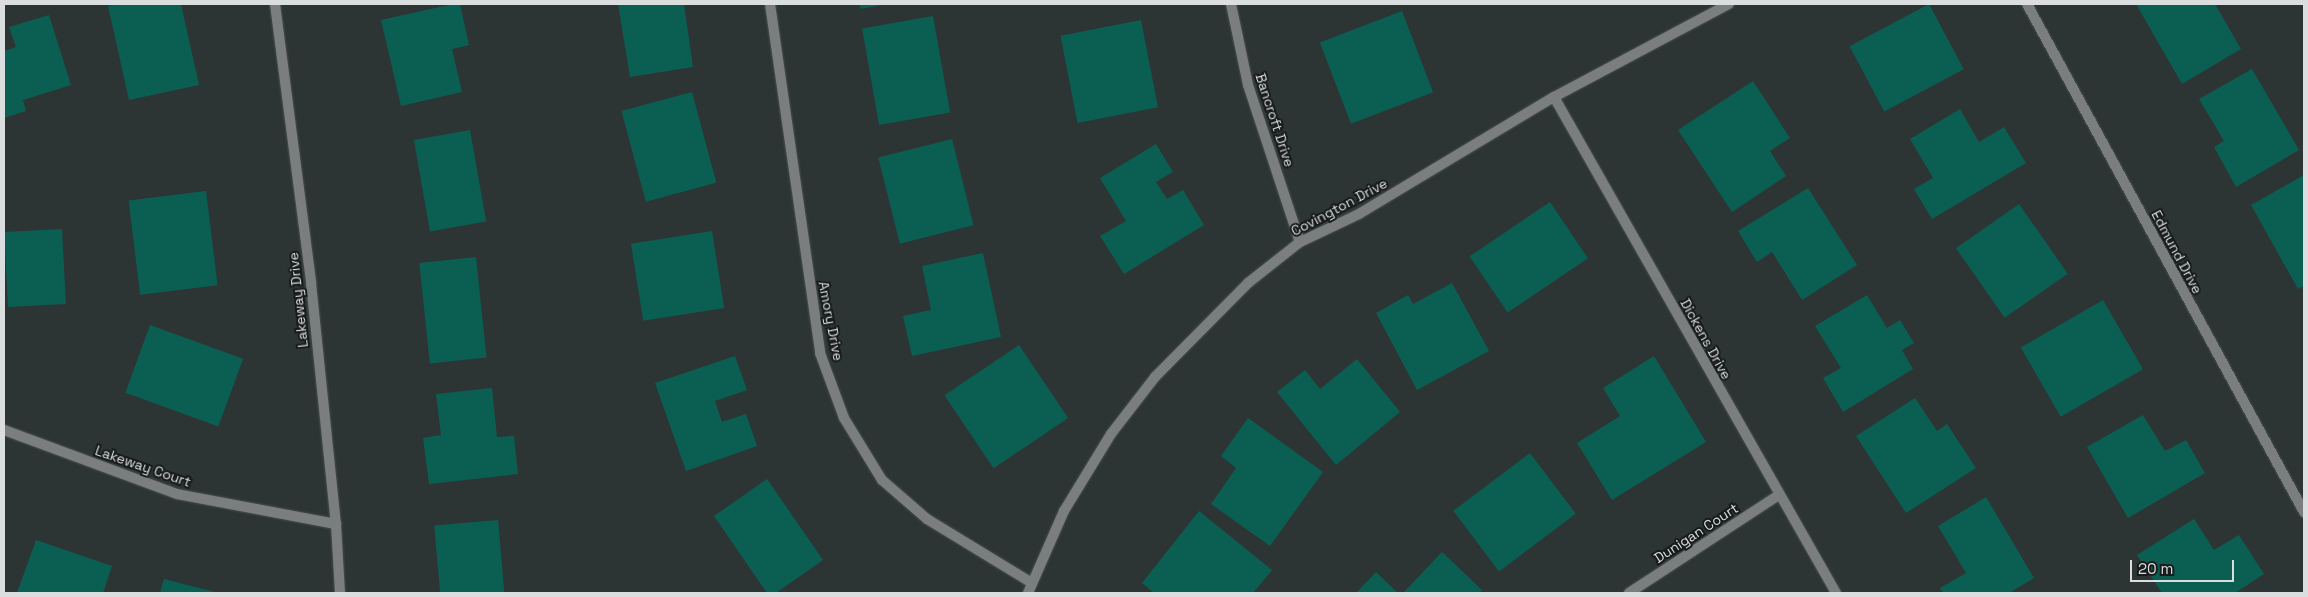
<!DOCTYPE html>
<style>
body{margin:0}
#map{position:relative;width:2308px;height:597px;overflow:hidden;background:#2d3434;font-family:"Space Grotesk",sans-serif}
div>[style]{position:absolute}
.building>*{inset:0;background:#0b5f52;transform-origin:0 0}
.roads{filter:drop-shadow(0 0 1px #494f4f) drop-shadow(0 0 1px #494f4f)}
.minor>*{height:10px;margin:-5px;padding:0 5px;transform-origin:5px;border-radius:5px;background:#7b7e7f}
span{translate:-50% -50%;white-space:nowrap;text-align:center;line-height:1.15;-webkit-text-stroke:4px #181b1b;paint-order:stroke}
.street-label{font-size:14px;color:#dadede}
.frame{position:absolute;inset:0;border:5px solid #dadede;pointer-events:none}
.scale{position:absolute;left:2130px;top:560px;width:104px;height:22px;box-sizing:border-box;border:2px solid #dadede;border-top:0;padding-left:6px;font-size:15px;line-height:18px;white-space:nowrap;color:#dadede;-webkit-text-stroke:4px #181b1b;paint-order:stroke}
</style>
<div id="map">
<div class="building">
<i style="clip-path:polygon(120px 4px,181px 4px,199px 85px,129px 100px,108px 6px)"></i>
<i style="clip-path:polygon(453px 4px,460px 4px,469px 45px,452px 49px,462px 92px,401px 106px,381px 20px)"></i>
<i style="clip-path:polygon(618px 4px,684px 4px,693px 67px,630px 77px)"></i>
<i style="clip-path:polygon(859px 4px,881px 4px,881px 5px,861px 9px)"></i>
<i style="left:1929px;top:4px;width:74px;height:90px;rotate:62deg"></i>
<i style="clip-path:polygon(2136px 4px,2215px 4px,2241px 49px,2182px 84px)"></i>
<i style="left:1402px;top:11px;width:87px;height:88px;rotate:69deg"></i>
<i style="clip-path:polygon(49px 15px,71px 85px,23px 100px,26px 111px,4px 118px,4px 51px,16px 47px,9px 27px)"></i>
<i style="left:933px;top:16px;width:98px;height:72px;rotate:80deg"></i>
<i style="left:1141px;top:20px;width:89px;height:82px;rotate:79deg"></i>
<i style="clip-path:polygon(2252px 69px,2299px 150px,2236px 187px,2214px 147px,2224px 141px,2199px 99px)"></i>
<i style="clip-path:polygon(1753px 81px,1790px 138px,1770px 151px,1786px 176px,1732px 212px,1678px 130px)"></i>
<i style="left:692px;top:92px;width:94px;height:73px;rotate:75deg"></i>
<i style="clip-path:polygon(1960px 109px,1979px 142px,2004px 127px,2026px 163px,1932px 219px,1914px 189px,1933px 178px,1910px 139px)"></i>
<i style="left:470px;top:130px;width:93px;height:57px;rotate:80deg"></i>
<i style="left:952px;top:139px;width:89px;height:76px;rotate:76deg"></i>
<i style="clip-path:polygon(1156px 144px,1173px 172px,1156px 182px,1167px 199px,1183px 190px,1204px 225px,1124px 274px,1100px 236px,1126px 221px,1100px 178px)"></i>
<i style="clip-path:polygon(2304px 175px,2304px 286px,2298px 289px,2251px 205px)"></i>
<i style="clip-path:polygon(1808px 188px,1857px 265px,1802px 300px,1772px 252px,1757px 262px,1738px 231px)"></i>
<i style="left:206px;top:191px;width:95px;height:78px;rotate:83deg"></i>
<i style="left:1550px;top:202px;width:68px;height:97px;rotate:56deg"></i>
<i style="left:2019px;top:204px;width:85px;height:77px;rotate:55deg"></i>
<i style="left:62px;top:229px;width:75px;height:58px;rotate:87deg"></i>
<i style="left:712px;top:231px;width:78px;height:82px;rotate:81deg"></i>
<i style="clip-path:polygon(983px 253px,1001px 337px,912px 356px,903px 316px,931px 310px,922px 266px)"></i>
<i style="left:476px;top:257px;width:101px;height:57px;rotate:84deg"></i>
<i style="clip-path:polygon(1452px 283px,1489px 351px,1417px 390px,1376px 313px,1408px 295px,1413px 304px)"></i>
<i style="clip-path:polygon(1867px 295px,1887px 328px,1900px 320px,1914px 343px,1902px 350px,1913px 369px,1843px 412px,1823px 378px,1841px 368px,1815px 326px)"></i>
<i style="left:2103px;top:300px;width:80px;height:95px;rotate:60deg"></i>
<i style="left:150px;top:325px;width:99px;height:72px;rotate:20deg"></i>
<i style="left:1019px;top:345px;width:88px;height:90px;rotate:56deg"></i>
<i style="clip-path:polygon(735px 356px,747px 390px,715px 401px,722px 422px,746px 414px,757px 446px,686px 471px,655px 383px)"></i>
<i style="clip-path:polygon(1654px 356px,1706px 442px,1612px 500px,1577px 443px,1620px 416px,1603px 388px)"></i>
<i style="clip-path:polygon(1357px 359px,1400px 412px,1336px 465px,1277px 392px,1305px 370px,1320px 389px)"></i>
<i style="clip-path:polygon(492px 388px,497px 437px,514px 436px,518px 474px,429px 484px,423px 438px,441px 435px,436px 394px)"></i>
<i style="clip-path:polygon(1915px 398px,1937px 431px,1947px 424px,1976px 468px,1906px 513px,1856px 436px)"></i>
<i style="clip-path:polygon(2143px 415px,2165px 451px,2186px 440px,2205px 473px,2128px 518px,2087px 447px)"></i>
<i style="clip-path:polygon(1248px 418px,1323px 472px,1270px 546px,1211px 504px,1236px 468px,1221px 456px)"></i>
<i style="left:1530px;top:453px;width:76px;height:96px;rotate:53deg"></i>
<i style="clip-path:polygon(767px 479px,823px 560px,776px 593px,767px 593px,714px 516px)"></i>
<i style="clip-path:polygon(1986px 497px,2034px 578px,2009px 593px,1943px 593px,1940px 588px,1966px 573px,1938px 526px)"></i>
<i style="clip-path:polygon(1199px 511px,1272px 570px,1253px 593px,1154px 593px,1142px 583px)"></i>
<i style="clip-path:polygon(2194px 519px,2214px 550px,2239px 535px,2264px 574px,2235px 593px,2162px 593px,2137px 555px)"></i>
<i style="left:498px;top:520px;width:73px;height:64px;rotate:85deg"></i>
<i style="clip-path:polygon(36px 540px,112px 566px,103px 593px,17px 593px)"></i>
<i style="clip-path:polygon(1442px 552px,1482px 590px,1479px 593px,1403px 593px)"></i>
<i style="clip-path:polygon(1376px 572px,1398px 593px,1356px 593px)"></i>
<i style="clip-path:polygon(164px 579px,219px 593px,160px 593px)"></i>
</div>
<div class="roads">
<div class="minor">
<i style="left:275px;top:4px;width:281px;rotate:82.6deg"></i>
<i style="left:311px;top:283px;width:242px;rotate:84.1deg"></i>
<i style="left:336px;top:524px;width:69px;rotate:86.7deg"></i>
<i style="left:770px;top:4px;width:353px;rotate:81.8deg"></i>
<i style="left:820px;top:353px;width:69px;rotate:69.7deg"></i>
<i style="left:844px;top:418px;width:73px;rotate:58.5deg"></i>
<i style="left:882px;top:480px;width:60px;rotate:40.9deg"></i>
<i style="left:927px;top:519px;width:123px;rotate:31.4deg"></i>
<i style="left:1231px;top:4px;width:83px;rotate:78.1deg"></i>
<i style="left:1248px;top:85px;width:165px;rotate:71.7deg"></i>
<i style="left:2027px;top:4px;width:579px;rotate:61.4deg"></i>
<i style="left:1554px;top:97px;width:571px;rotate:60.38deg"></i>
<i style="left:4px;top:430px;width:184px;rotate:20.3deg"></i>
<i style="left:177px;top:494px;width:162px;rotate:10.7deg"></i>
<i style="left:1028px;top:593px;width:90px;rotate:-66.3deg"></i>
<i style="left:1064px;top:511px;width:90px;rotate:-58.6deg"></i>
<i style="left:1111px;top:434px;width:72px;rotate:-52.3deg"></i>
<i style="left:1155px;top:377px;width:132px;rotate:-45.3deg"></i>
<i style="left:1248px;top:283px;width:66px;rotate:-38.3deg"></i>
<i style="left:1300px;top:242px;width:65px;rotate:-25.4deg"></i>
<i style="left:1359px;top:214px;width:227px;rotate:-31deg"></i>
<i style="left:1554px;top:97px;width:198px;rotate:-28deg"></i>
<i style="left:1629px;top:593px;width:177px;rotate:-33.2deg"></i>
</div>
</div>
<div class="street-label">
<span style="left:1275px;top:120px;rotate:72deg">Bancroft Drive</span>
<span style="left:1339px;top:207px;rotate:-28deg">Covington Drive</span>
<span style="left:2177px;top:252px;rotate:62deg">Edmund Drive</span>
<span style="left:298px;top:300px;rotate:-96deg">Lakeway Drive</span>
<span style="left:831px;top:321px;rotate:79deg">Amory Drive</span>
<span style="left:1706px;top:339px;rotate:61deg">Dickens Drive</span>
<span style="left:143px;top:466px;rotate:19deg">Lakeway Court</span>
<span style="left:1696px;top:533px;rotate:-33deg">Dunigan Court</span>
</div>
<div class="frame"></div>
<div class="scale">20 m</div>
</div>
